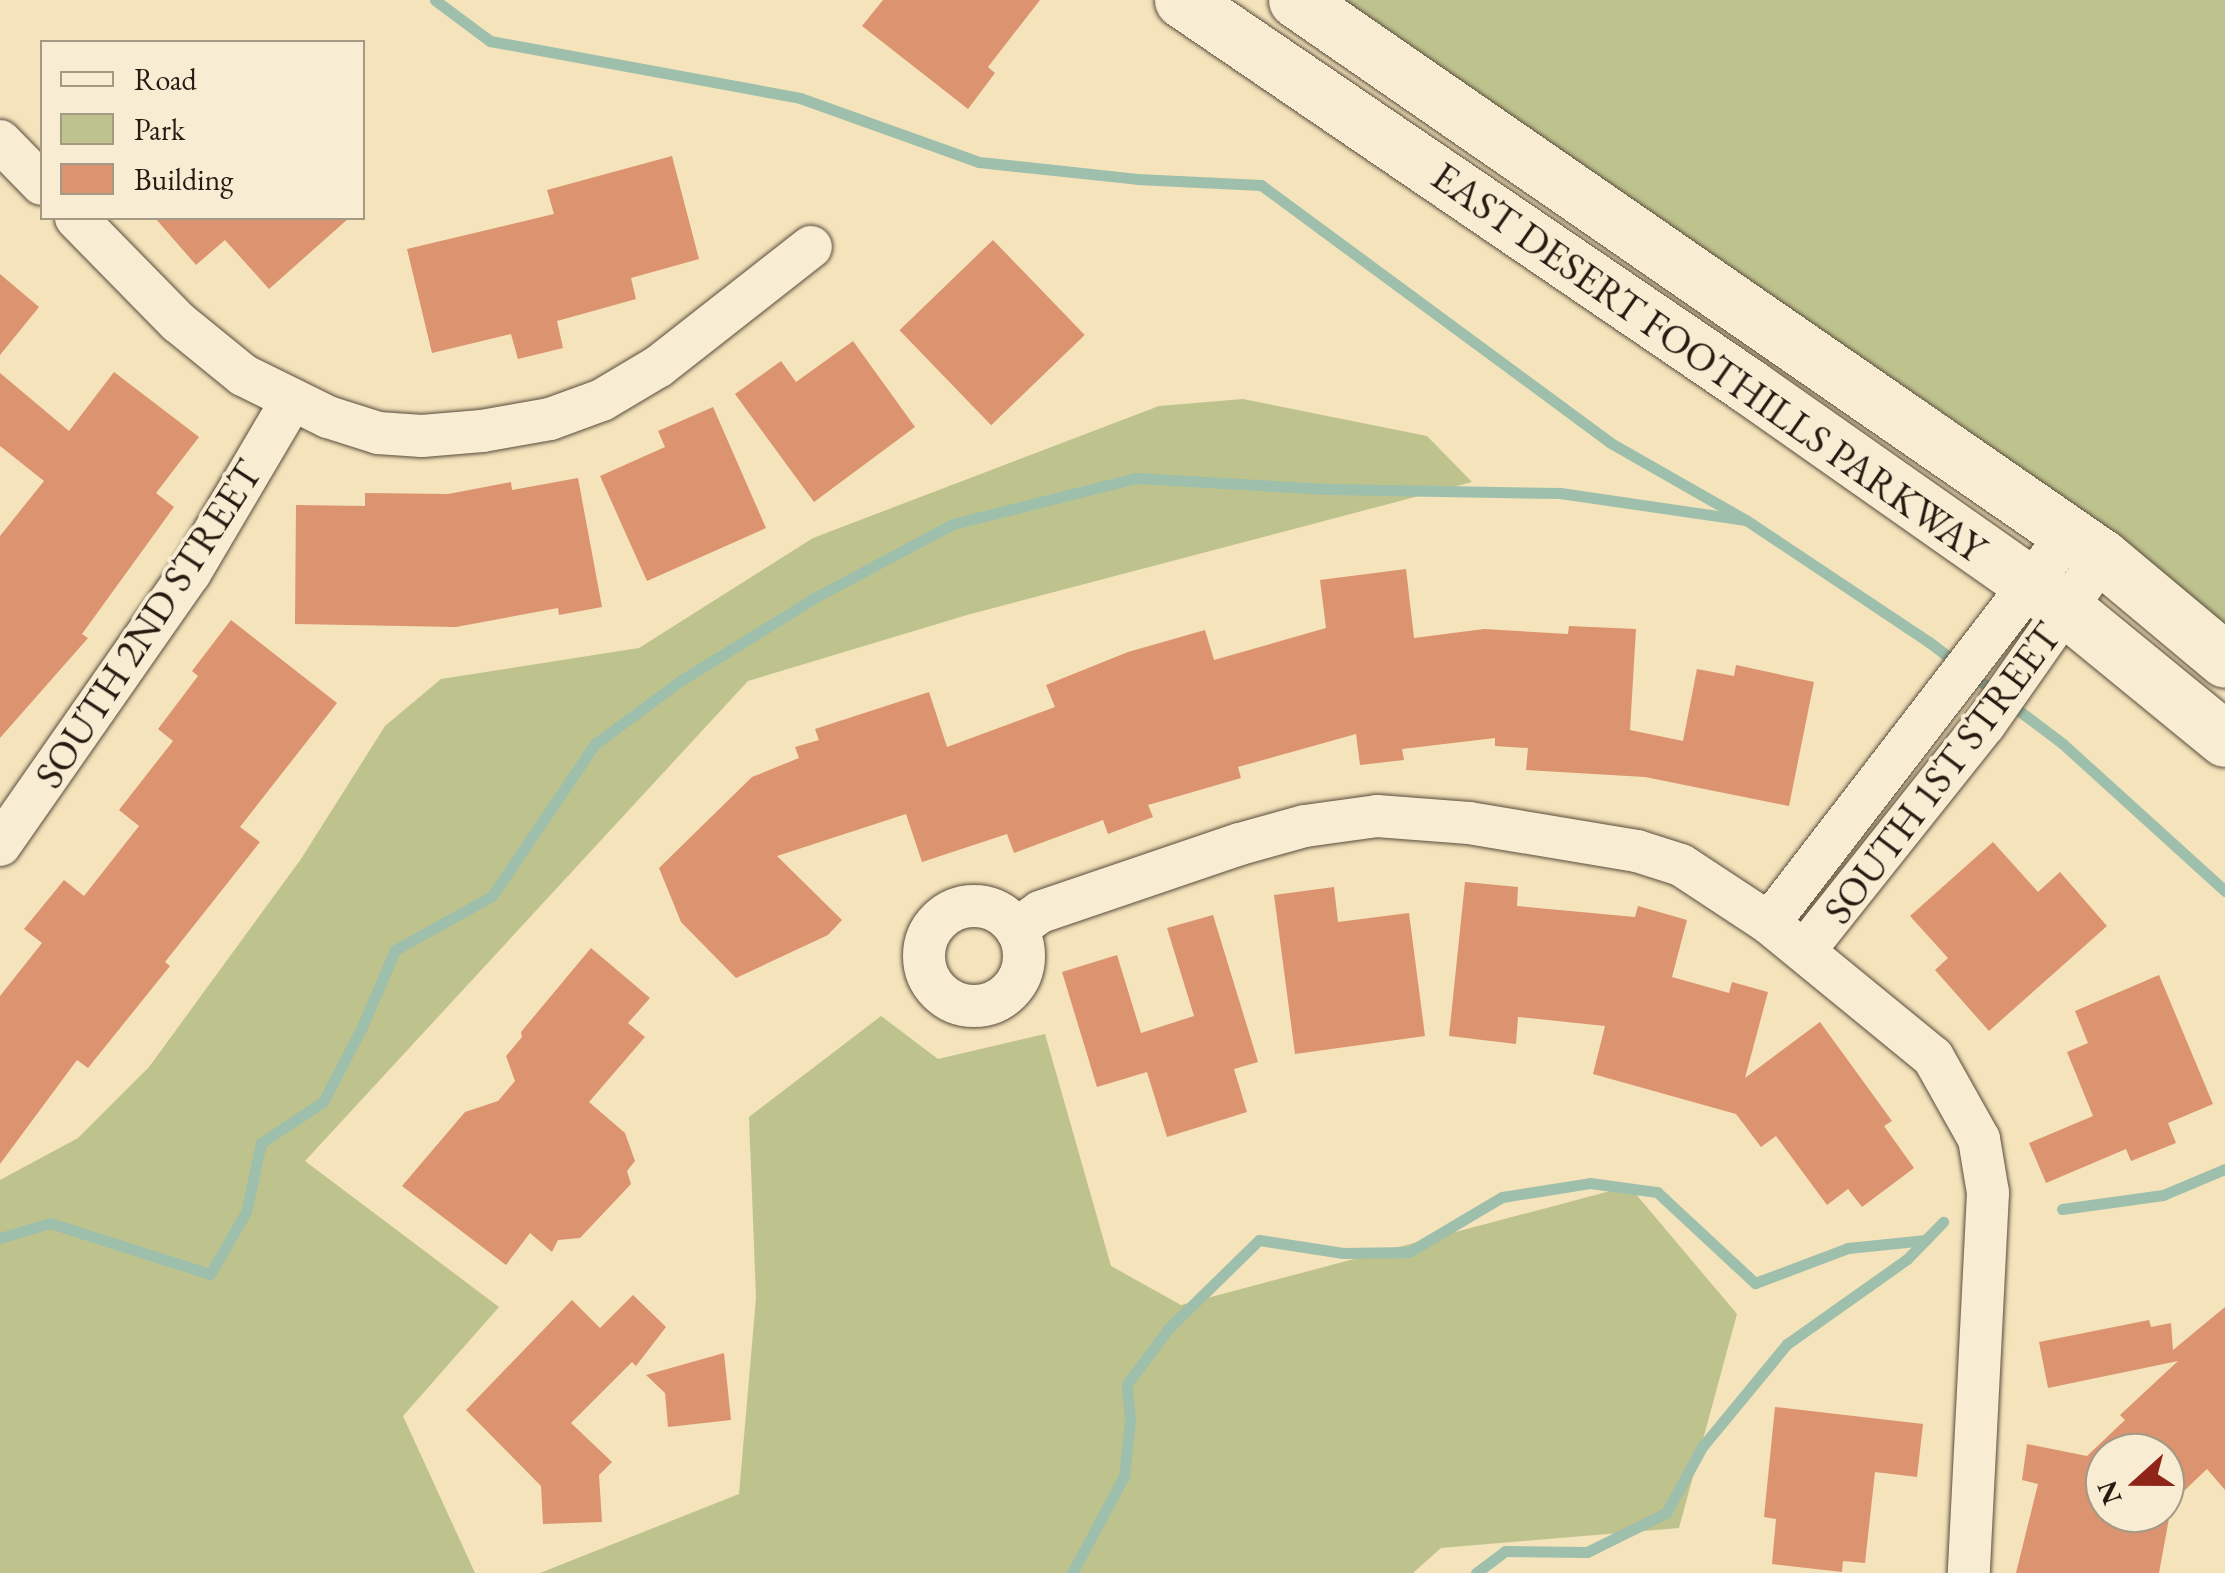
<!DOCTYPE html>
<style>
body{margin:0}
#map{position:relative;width:2225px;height:1573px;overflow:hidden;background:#f4e3bb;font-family:"EB Garamond",serif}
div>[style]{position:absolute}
.green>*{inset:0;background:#bec38e}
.stream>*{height:11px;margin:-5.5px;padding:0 5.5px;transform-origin:5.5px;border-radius:5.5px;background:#9dbfab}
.building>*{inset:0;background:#db946f;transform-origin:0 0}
.roads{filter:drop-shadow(0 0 2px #5a4c3c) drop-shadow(0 0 2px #5a4c3c)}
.street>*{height:42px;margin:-21px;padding:0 21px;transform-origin:21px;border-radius:21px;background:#f8edd3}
.street>.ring{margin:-21px;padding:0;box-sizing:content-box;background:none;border:42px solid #f8edd3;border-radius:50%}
.secondary>*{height:55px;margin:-27.5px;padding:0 27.5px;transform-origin:27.5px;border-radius:27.5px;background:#f8edd3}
span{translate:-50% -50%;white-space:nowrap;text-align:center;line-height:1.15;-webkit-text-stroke:8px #f8edd3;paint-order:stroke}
.street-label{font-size:40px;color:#261a11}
.legend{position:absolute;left:40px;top:40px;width:325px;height:180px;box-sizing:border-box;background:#f8edd3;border:2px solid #a49985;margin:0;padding:12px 18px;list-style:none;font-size:30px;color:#261a11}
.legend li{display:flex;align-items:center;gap:20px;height:50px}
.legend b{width:50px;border:2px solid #a49985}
.north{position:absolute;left:2085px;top:1433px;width:100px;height:100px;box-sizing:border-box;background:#f8edd3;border:2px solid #a49985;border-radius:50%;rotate:249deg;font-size:28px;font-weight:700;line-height:40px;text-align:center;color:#261a11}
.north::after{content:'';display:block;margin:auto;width:35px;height:45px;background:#8f2418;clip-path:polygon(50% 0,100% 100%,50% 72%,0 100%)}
</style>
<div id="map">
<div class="green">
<i style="clip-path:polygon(1334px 0,2225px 0,2225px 624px,1961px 425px)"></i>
<i style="clip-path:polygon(1243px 399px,1427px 436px,1472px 482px,967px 615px,748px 681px,305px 1161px,499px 1307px,403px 1416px,475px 1573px,0 1573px,0 1180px,78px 1138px,149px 1067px,301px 859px,385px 726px,441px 679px,639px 648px,813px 538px,1159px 406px)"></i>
<i style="clip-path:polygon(881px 1016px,938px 1059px,1045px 1034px,1111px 1266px,1181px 1305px,1629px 1186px,1737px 1314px,1679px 1528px,1441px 1548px,1413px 1573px,540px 1573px,739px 1494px,756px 1298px,749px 1117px)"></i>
</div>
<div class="stream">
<i style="left:435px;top:0;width:69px;rotate:36.7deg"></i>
<i style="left:490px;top:41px;width:315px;rotate:10.4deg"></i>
<i style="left:800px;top:98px;width:190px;rotate:19.7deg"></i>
<i style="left:979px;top:162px;width:159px;rotate:6.1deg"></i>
<i style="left:1137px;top:179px;width:124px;rotate:2.8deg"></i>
<i style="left:1261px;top:185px;width:433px;rotate:36.4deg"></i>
<i style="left:1609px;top:442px;width:158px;rotate:29.7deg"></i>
<i style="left:1746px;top:520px;width:220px;rotate:33.7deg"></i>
<i style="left:1929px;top:642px;width:84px;rotate:37.3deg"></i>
<i style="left:2010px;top:704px;width:66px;rotate:37deg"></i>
<i style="left:2063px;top:744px;width:219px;rotate:42.2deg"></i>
<i style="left:2062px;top:1209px;width:102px;rotate:-7.9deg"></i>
<i style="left:2163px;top:1195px;width:67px;rotate:-22.8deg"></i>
<i style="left:0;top:1238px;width:52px;rotate:-16.7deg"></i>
<i style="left:50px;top:1223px;width:168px;rotate:17.7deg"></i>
<i style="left:210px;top:1274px;width:72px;rotate:-59.9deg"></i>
<i style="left:246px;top:1212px;width:71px;rotate:-77.7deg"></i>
<i style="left:261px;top:1143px;width:74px;rotate:-33.5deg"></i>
<i style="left:323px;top:1102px;width:82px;rotate:-62.5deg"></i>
<i style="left:361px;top:1029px;width:86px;rotate:-66.7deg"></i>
<i style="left:395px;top:950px;width:111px;rotate:-29.1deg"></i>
<i style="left:492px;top:896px;width:184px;rotate:-55.9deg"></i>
<i style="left:595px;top:744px;width:106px;rotate:-36.5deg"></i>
<i style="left:680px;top:681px;width:160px;rotate:-31.7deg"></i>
<i style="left:816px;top:597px;width:155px;rotate:-28.1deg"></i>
<i style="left:953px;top:524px;width:189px;rotate:-14.1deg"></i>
<i style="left:1136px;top:478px;width:193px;rotate:3.3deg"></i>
<i style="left:1329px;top:489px;width:231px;rotate:1deg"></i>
<i style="left:1560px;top:493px;width:188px;rotate:8.3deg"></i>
<i style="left:1072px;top:1573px;width:110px;rotate:-61.8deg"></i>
<i style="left:1124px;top:1476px;width:55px;rotate:-83.8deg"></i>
<i style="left:1130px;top:1421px;width:37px;rotate:-95deg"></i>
<i style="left:1127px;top:1384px;width:69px;rotate:-53.3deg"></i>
<i style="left:1168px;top:1329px;width:127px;rotate:-44.4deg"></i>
<i style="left:1259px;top:1240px;width:85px;rotate:8.8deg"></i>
<i style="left:1343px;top:1253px;width:66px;rotate:-0.9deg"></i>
<i style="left:1409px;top:1252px;width:108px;rotate:-30.6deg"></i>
<i style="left:1502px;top:1197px;width:89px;rotate:-9deg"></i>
<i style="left:1590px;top:1183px;width:68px;rotate:7.7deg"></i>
<i style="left:1657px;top:1192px;width:134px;rotate:42.9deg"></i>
<i style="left:1755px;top:1283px;width:99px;rotate:-20.6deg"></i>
<i style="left:1848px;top:1248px;width:78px;rotate:-5.9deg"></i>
<i style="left:1476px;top:1573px;width:36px;rotate:-37deg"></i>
<i style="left:1505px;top:1551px;width:82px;rotate:0.7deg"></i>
<i style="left:1587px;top:1552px;width:88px;rotate:-26.3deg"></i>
<i style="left:1666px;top:1513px;width:75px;rotate:-61.4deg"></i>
<i style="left:1702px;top:1447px;width:134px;rotate:-50.5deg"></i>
<i style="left:1787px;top:1344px;width:147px;rotate:-35.3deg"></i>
<i style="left:1907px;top:1259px;width:52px;rotate:-45.8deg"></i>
</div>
<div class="building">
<i style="clip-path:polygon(883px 0,1040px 0,988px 67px,995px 73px,968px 109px,862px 26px)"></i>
<i style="clip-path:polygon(672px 156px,699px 259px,631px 278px,636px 299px,557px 321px,563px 348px,518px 359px,511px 334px,432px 353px,407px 249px,554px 214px,547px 190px)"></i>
<i style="clip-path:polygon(155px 218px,349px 218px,269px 289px,225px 240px,196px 265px)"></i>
<i style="left:993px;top:240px;width:132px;height:130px;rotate:46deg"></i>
<i style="clip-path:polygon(0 274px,39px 307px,0 355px)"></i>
<i style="clip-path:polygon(853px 341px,915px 427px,814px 502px,735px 394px,781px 361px,796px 382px)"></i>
<i style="clip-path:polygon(114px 372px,199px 437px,156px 493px,174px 507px,82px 634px,88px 638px,0 738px,0 536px,44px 481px,0 446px,0 373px,69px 431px)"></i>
<i style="clip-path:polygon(713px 407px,766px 528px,647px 581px,600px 476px,665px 447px,658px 431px)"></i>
<i style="clip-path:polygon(578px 478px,602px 607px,559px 615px,558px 608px,456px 627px,295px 624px,296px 505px,365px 506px,365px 493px,448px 494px,511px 482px,512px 490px)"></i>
<i style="clip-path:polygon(1406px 569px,1414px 638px,1484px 629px,1568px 634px,1569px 626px,1636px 629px,1630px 730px,1683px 741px,1697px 669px,1734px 676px,1736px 665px,1814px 682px,1789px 806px,1645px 777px,1526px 770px,1528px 748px,1495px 746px,1495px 738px,1402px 749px,1404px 760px,1360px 765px,1356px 734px,1238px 767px,1241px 778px,1148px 805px,1153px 817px,1108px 834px,1103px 820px,1014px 853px,1007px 834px,922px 862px,906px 814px,777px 856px,842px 920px,828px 935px,736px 978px,681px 922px,659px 868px,752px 777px,799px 758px,795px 747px,819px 740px,815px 729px,929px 692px,947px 747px,1055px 707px,1046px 685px,1128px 652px,1205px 630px,1214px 660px,1326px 628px,1320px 580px)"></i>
<i style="clip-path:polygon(231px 620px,337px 703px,240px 827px,260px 842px,165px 962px,170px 966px,88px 1068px,77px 1060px,0 1164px,0 996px,42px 943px,24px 929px,64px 880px,84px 896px,139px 826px,119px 810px,173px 741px,158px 729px,198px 676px,192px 671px)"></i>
<i style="clip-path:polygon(1993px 842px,2038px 892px,2060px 872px,2107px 926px,1989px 1031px,1935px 970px,1948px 958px,1910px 916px)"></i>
<i style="clip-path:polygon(1465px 882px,1518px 887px,1517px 906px,1635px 917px,1638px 906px,1687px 920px,1672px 977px,1729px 993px,1732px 982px,1768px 992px,1745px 1078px,1820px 1022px,1892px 1121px,1884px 1126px,1914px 1168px,1862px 1207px,1848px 1189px,1827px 1205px,1776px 1136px,1761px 1147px,1736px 1114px,1593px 1074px,1605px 1026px,1518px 1017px,1516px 1044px,1449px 1036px)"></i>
<i style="clip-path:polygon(1334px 887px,1338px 922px,1409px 913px,1425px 1036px,1295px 1054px,1274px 895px)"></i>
<i style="clip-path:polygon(1213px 915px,1258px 1062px,1234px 1069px,1247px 1112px,1167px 1137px,1147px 1072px,1097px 1087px,1062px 972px,1117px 955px,1141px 1033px,1194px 1016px,1167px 928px)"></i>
<i style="clip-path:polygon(591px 948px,650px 998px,628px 1023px,645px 1037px,589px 1102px,625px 1133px,635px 1161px,627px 1171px,631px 1184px,580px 1238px,558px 1240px,552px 1252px,530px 1233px,506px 1265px,402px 1186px,465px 1112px,498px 1101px,515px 1081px,506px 1056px,522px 1037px,521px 1032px)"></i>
<i style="clip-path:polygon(2159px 975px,2213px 1104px,2168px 1123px,2176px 1143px,2131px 1161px,2126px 1149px,2046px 1183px,2029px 1143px,2093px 1116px,2067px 1052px,2088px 1043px,2075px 1011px)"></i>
<i style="clip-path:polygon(633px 1295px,666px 1327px,636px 1366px,632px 1362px,571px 1423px,612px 1462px,599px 1475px,602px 1522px,543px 1524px,541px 1486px,466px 1410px,572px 1300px,600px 1328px)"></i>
<i style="clip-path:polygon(2225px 1307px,2225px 1490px,2207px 1469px,2165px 1509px,2165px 1453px,2105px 1453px,2105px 1513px,2170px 1513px,2159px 1573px,2016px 1573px,2038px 1484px,2022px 1480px,2027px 1444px,2087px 1456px,2125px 1420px,2120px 1415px,2178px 1361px,2048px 1388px,2039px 1342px,2149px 1320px,2151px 1327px,2171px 1323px,2173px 1350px)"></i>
<i style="clip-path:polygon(724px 1353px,731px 1420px,668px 1427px,665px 1393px,646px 1375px)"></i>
<i style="clip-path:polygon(1775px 1407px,1923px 1424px,1917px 1477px,1875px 1472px,1865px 1563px,1843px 1561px,1842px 1572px,1772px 1564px,1776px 1519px,1764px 1517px)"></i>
</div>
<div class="roads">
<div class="street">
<i style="left:0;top:141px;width:60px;rotate:45.7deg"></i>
<i style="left:76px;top:218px;width:146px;rotate:45.6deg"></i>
<i style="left:178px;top:322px;width:84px;rotate:39.2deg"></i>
<i style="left:243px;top:375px;width:95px;rotate:26.3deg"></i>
<i style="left:328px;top:417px;width:52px;rotate:17.7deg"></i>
<i style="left:378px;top:433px;width:44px;rotate:3.9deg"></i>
<i style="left:422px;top:436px;width:60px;rotate:-4.8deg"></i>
<i style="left:482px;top:431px;width:69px;rotate:-10deg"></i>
<i style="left:550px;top:419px;width:55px;rotate:-20.1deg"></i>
<i style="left:602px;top:400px;width:66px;rotate:-30.8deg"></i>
<i style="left:659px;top:366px;width:193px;rotate:-38.1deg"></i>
<i style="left:0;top:845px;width:332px;rotate:-55.1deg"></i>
<i style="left:190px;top:573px;width:201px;rotate:-59.5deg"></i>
<i class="ring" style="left:924px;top:906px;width:58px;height:58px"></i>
<i style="left:1769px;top:923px;width:492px;rotate:-52.4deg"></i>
<i style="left:1016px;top:929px;width:29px;rotate:-35deg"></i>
<i style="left:1040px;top:912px;width:211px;rotate:-18.8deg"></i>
<i style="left:1240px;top:844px;width:67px;rotate:-15.5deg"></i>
<i style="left:1305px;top:826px;width:73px;rotate:-7.9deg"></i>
<i style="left:1377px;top:816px;width:92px;rotate:4.4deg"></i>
<i style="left:1469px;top:823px;width:170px;rotate:9.5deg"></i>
<i style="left:1637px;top:851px;width:46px;rotate:17.7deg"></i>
<i style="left:1681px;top:865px;width:105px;rotate:33.4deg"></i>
<i style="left:1769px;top:923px;width:212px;rotate:39.3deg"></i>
<i style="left:1933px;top:1057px;width:94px;rotate:60.7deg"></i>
<i style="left:1979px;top:1139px;width:55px;rotate:80.5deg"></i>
<i style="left:1988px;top:1193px;width:380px;rotate:92.9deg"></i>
<i style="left:1805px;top:950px;width:289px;rotate:-51.5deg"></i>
<i style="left:1985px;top:724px;width:204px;rotate:-55deg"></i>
</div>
<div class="secondary">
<i style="left:1182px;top:0;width:687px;rotate:34.27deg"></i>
<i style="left:1750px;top:387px;width:386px;rotate:35.1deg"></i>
<i style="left:2066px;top:609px;width:205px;rotate:39.3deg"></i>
<i style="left:1296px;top:0;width:980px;rotate:34.65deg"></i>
<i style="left:2102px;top:557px;width:160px;rotate:39.9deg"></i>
</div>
</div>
<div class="street-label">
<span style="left:1709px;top:362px;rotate:35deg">EAST DESERT FOOTHILLS PARKWAY</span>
<span style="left:148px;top:624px;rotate:-57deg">SOUTH 2ND STREET</span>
<span style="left:1942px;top:773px;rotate:-53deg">SOUTH 1ST STREET</span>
</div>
<ul class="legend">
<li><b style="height:12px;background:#f8edd3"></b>Road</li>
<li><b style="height:28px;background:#bec38e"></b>Park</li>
<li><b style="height:28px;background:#db946f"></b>Building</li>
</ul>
<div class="north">N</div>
</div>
